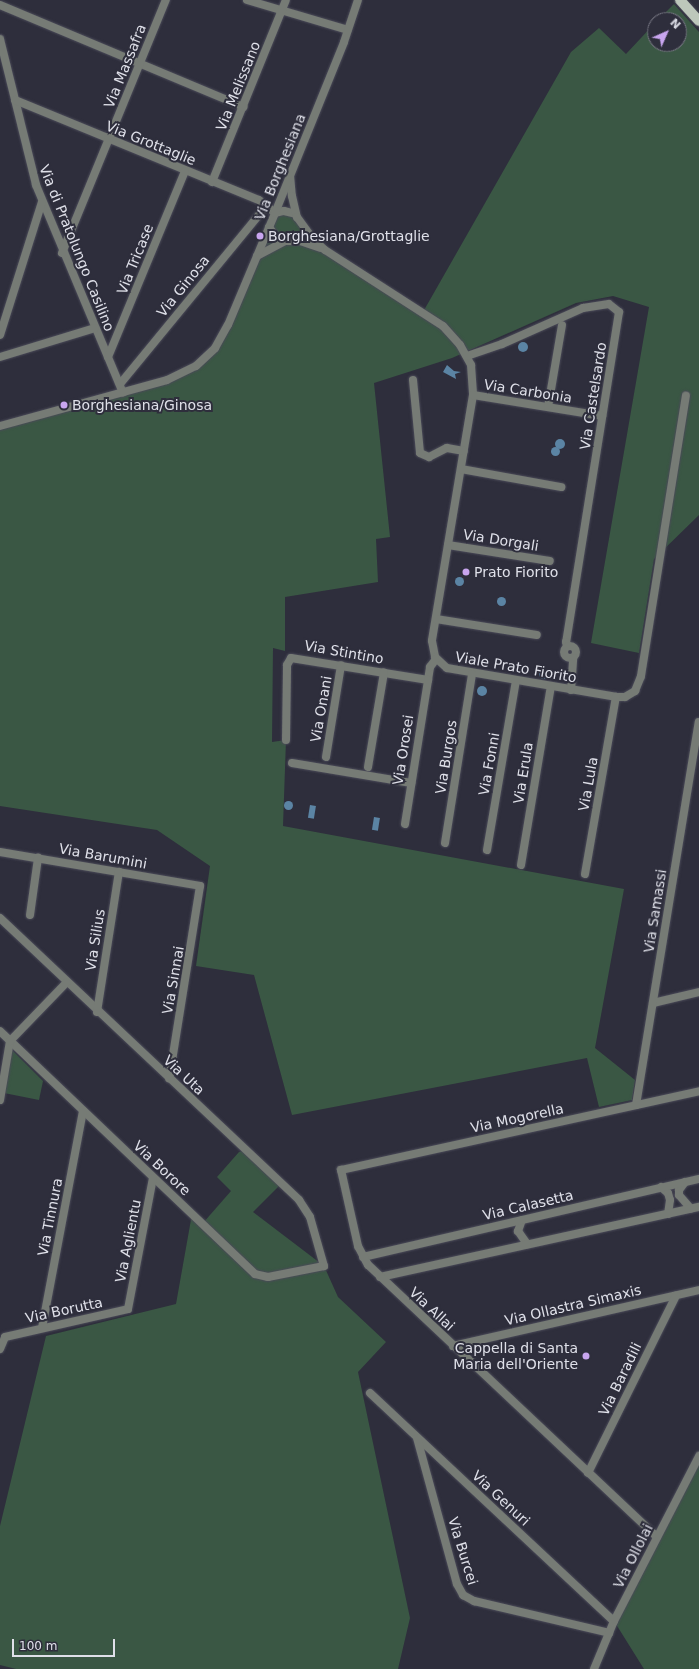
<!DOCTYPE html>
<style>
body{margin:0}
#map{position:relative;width:699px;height:1669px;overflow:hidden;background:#2e2e3c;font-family:"DejaVu Sans",sans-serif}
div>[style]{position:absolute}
.green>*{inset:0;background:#3a5744}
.water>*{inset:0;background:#5b84a4;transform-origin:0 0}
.round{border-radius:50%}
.roads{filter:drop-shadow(0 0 1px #4a4a58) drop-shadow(0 0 1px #4a4a58)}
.minor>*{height:8px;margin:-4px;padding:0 4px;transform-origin:4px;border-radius:4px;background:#767b75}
.minor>.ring{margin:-4px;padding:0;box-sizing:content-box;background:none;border:8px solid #767b75;border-radius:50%}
.major>*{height:10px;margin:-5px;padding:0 5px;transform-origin:5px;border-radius:5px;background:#bdc7bb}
.dots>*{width:11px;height:11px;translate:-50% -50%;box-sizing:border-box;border:2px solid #2e2e3c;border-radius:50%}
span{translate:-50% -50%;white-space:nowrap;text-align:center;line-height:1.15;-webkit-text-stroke:4px #2e2e3c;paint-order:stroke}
.street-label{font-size:14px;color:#dfe0e9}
.poi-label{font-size:14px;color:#dfe0e9}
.left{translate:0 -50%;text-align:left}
.right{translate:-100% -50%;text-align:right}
.north{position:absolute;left:647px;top:12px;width:40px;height:40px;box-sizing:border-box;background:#2e2e3c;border:1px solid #757581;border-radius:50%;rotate:45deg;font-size:11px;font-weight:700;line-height:16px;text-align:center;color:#dfe0e9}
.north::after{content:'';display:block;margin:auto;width:14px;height:18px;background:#c8a5ef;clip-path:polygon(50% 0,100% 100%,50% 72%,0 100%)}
.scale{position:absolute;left:12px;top:1639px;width:103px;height:18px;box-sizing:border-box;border:2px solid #dfe0e9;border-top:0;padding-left:5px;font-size:12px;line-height:14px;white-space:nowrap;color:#dfe0e9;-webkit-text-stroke:3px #2e2e3c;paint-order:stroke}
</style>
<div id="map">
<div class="green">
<i style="clip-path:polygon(674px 4px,699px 32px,699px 515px,654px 559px,639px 653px,591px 643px,649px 307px,613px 296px,576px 303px,452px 358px,374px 383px,390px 537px,376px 539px,378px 582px,285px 597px,285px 651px,273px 648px,272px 742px,286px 740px,283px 826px,624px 889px,595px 1048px,635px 1080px,632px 1100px,599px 1107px,587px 1058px,292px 1115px,254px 975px,196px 966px,210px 866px,157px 830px,0 806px,0 426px,177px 376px,215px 348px,275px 213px,297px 217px,325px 250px,423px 312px,571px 52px,599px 28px,626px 54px,655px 23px,655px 44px,679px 44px,679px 20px,658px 20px)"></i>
<i style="clip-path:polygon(12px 1050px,43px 1081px,39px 1100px,4px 1093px)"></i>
<i style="clip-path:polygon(245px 1150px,281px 1184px,253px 1212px,324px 1266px,338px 1297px,386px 1342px,358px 1372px,410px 1618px,398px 1669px,16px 1669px,0 1665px,0 1526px,46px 1336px,176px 1304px,192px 1214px,203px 1223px,231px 1191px,217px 1177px,239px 1152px)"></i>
<i style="clip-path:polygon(699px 1453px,699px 1669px,644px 1669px,614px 1621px)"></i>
</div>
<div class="water">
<i class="round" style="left:518px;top:342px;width:10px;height:10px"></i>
<i style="clip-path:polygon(447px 365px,454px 371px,461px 372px,455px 374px,456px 379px,443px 372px)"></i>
<i class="round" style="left:555px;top:439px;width:10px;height:10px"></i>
<i class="round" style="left:550.5px;top:446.5px;width:9px;height:9px"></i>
<i class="round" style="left:454.5px;top:576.5px;width:9px;height:9px"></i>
<i class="round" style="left:496.5px;top:596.5px;width:9px;height:9px"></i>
<i class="round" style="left:473.5px;top:657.5px;width:9px;height:9px"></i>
<i class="round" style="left:538.5px;top:669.5px;width:9px;height:9px"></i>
<i class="round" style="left:477px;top:686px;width:10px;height:10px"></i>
<i class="round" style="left:283.5px;top:800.5px;width:9px;height:9px"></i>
<i style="left:310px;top:805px;width:6px;height:13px;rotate:9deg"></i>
<i style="left:374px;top:817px;width:6px;height:13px;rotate:9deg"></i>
</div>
<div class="roads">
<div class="minor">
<i style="left:247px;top:0;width:105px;rotate:16.5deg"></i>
<i style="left:0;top:5px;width:264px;rotate:22.7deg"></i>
<i style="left:0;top:39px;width:150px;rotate:76.1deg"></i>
<i style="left:36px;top:185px;width:225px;rotate:67.3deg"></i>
<i style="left:15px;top:100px;width:264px;rotate:22.3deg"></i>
<i style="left:259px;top:200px;width:21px;rotate:39deg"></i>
<i style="left:275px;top:213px;width:9px;rotate:-13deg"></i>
<i style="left:284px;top:211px;width:12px;rotate:14deg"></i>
<i style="left:290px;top:175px;width:21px;rotate:85deg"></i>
<i style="left:292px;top:196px;width:22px;rotate:77deg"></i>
<i style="left:297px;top:217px;width:27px;rotate:54deg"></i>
<i style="left:313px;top:239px;width:16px;rotate:43deg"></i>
<i style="left:325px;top:250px;width:140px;rotate:32.8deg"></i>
<i style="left:443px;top:326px;width:25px;rotate:48deg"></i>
<i style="left:460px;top:345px;width:23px;rotate:61deg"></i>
<i style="left:471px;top:365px;width:30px;rotate:86deg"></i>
<i style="left:473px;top:395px;width:249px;rotate:99.5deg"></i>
<i style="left:432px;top:641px;width:16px;rotate:79deg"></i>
<i style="left:435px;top:657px;width:16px;rotate:43deg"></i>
<i style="left:447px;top:668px;width:171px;rotate:9.7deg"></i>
<i style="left:616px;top:697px;width:9px"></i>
<i style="left:625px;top:697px;width:12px;rotate:-31deg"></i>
<i style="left:635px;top:691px;width:16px;rotate:-68deg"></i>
<i style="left:641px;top:676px;width:284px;rotate:-80.9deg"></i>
<i style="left:212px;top:182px;width:196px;rotate:-67.9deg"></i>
<i style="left:269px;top:227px;width:14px;rotate:54deg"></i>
<i style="left:277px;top:238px;width:7px;rotate:27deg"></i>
<i style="left:62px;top:253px;width:274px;rotate:-67.7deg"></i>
<i style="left:257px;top:256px;width:32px;rotate:-28deg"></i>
<i style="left:285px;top:241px;width:15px"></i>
<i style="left:300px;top:241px;width:21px;rotate:19deg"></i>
<i style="left:0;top:335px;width:139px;rotate:-72.5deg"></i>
<i style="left:467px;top:356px;width:37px;rotate:-19deg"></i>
<i style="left:502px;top:344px;width:89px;rotate:-24deg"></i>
<i style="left:583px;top:308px;width:26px;rotate:-9deg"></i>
<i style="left:609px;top:304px;width:13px;rotate:39deg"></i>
<i style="left:619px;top:312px;width:334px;rotate:99.1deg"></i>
<i style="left:566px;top:642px;width:4px;rotate:76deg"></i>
<i style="left:0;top:357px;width:99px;rotate:-17deg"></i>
<i style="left:108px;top:357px;width:201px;rotate:-67.5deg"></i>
<i style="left:413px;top:380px;width:73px;rotate:84.5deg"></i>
<i style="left:420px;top:453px;width:10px;rotate:24deg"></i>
<i style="left:429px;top:457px;width:20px;rotate:-27deg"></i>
<i style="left:447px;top:448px;width:17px;rotate:10deg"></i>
<i style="left:120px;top:384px;width:232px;rotate:-50.6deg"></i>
<i style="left:473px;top:395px;width:131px;rotate:9.2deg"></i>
<i style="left:548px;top:407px;width:83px;rotate:-80.3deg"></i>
<i style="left:0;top:426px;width:173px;rotate:-15.4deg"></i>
<i style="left:167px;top:380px;width:32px;rotate:-26deg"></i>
<i style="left:196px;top:366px;width:26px;rotate:-43deg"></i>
<i style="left:215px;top:348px;width:26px;rotate:-61deg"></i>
<i style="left:228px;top:325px;width:121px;rotate:-67.2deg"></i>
<i style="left:275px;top:213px;width:184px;rotate:-68deg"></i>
<i style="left:344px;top:42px;width:44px;rotate:-71.6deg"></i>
<i style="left:461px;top:469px;width:102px;rotate:10.2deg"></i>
<i style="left:448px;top:545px;width:103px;rotate:8.9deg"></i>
<i style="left:436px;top:619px;width:102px;rotate:9deg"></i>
<i class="ring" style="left:564px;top:646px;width:4px;height:4px"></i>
<i style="left:571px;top:690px;width:32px;rotate:-86deg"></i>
<i style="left:286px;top:740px;width:75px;rotate:-89.2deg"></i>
<i style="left:287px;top:665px;width:8px;rotate:-60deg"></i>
<i style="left:291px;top:658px;width:139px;rotate:9.1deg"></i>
<i style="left:428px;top:680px;width:13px;rotate:-81deg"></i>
<i style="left:430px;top:667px;width:10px;rotate:-53deg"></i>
<i style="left:326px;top:757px;width:93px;rotate:-80.7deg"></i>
<i style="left:292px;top:763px;width:121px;rotate:9.5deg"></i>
<i style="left:368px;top:767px;width:96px;rotate:-80.4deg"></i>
<i style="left:405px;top:824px;width:146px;rotate:-80.9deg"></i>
<i style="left:445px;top:843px;width:171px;rotate:-80.9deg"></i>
<i style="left:487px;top:850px;width:171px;rotate:-80.3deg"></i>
<i style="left:0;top:852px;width:203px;rotate:9.6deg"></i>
<i style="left:200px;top:886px;width:195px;rotate:99.1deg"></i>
<i style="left:521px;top:865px;width:181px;rotate:-80.5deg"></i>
<i style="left:585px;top:874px;width:180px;rotate:-80.1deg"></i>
<i style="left:30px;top:915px;width:58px;rotate:-82deg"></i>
<i style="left:0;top:918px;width:411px;rotate:43.3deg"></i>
<i style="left:299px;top:1200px;width:20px;rotate:57deg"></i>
<i style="left:310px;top:1217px;width:51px;rotate:74.1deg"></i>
<i style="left:324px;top:1266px;width:57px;rotate:168.9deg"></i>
<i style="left:268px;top:1277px;width:13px;rotate:-167deg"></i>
<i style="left:255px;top:1274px;width:352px;rotate:-136.4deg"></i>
<i style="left:653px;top:1003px;width:47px;rotate:-13.4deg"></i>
<i style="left:97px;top:1012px;width:142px;rotate:-81.1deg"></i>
<i style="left:0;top:1100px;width:60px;rotate:-80.4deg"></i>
<i style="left:10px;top:1041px;width:81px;rotate:-46deg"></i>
<i style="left:636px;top:1105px;width:388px;rotate:-80.7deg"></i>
<i style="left:685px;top:1182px;width:10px;rotate:127deg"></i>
<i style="left:679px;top:1190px;width:5px;rotate:90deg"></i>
<i style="left:679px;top:1195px;width:18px;rotate:49deg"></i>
<i style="left:661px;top:1187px;width:9px;rotate:41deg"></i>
<i style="left:668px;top:1193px;width:7px;rotate:74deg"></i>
<i style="left:670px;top:1200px;width:14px;rotate:98deg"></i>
<i style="left:522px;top:1220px;width:12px;rotate:110deg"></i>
<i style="left:518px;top:1231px;width:16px;rotate:55deg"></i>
<i style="left:363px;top:1257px;width:345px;rotate:-13.1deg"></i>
<i style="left:380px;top:1277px;width:327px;rotate:-12.4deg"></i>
<i style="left:42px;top:1328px;width:221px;rotate:-79.3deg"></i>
<i style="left:453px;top:1346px;width:252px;rotate:-12.8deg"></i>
<i style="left:0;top:1349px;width:13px;rotate:-67deg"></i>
<i style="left:5px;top:1337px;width:126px;rotate:-12.8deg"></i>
<i style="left:128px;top:1309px;width:133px;rotate:-79.2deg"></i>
<i style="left:370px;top:1393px;width:334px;rotate:43.1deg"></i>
<i style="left:417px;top:1438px;width:151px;rotate:74.7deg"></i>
<i style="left:457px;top:1584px;width:13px;rotate:61deg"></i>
<i style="left:463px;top:1595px;width:13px;rotate:29deg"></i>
<i style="left:474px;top:1601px;width:139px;rotate:13.3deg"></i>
<i style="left:588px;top:1473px;width:198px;rotate:-63.6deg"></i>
<i style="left:657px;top:1537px;width:397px;rotate:-136.7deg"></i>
<i style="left:368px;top:1265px;width:21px;rotate:-118deg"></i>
<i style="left:358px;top:1246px;width:78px;rotate:-102.6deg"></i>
<i style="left:341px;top:1170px;width:367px;rotate:-12.4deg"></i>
<i style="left:594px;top:1669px;width:52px;rotate:-67.4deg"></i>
<i style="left:614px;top:1621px;width:186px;rotate:-62.7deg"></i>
</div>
<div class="major">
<i style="left:680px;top:0;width:28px;rotate:48deg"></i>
</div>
</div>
<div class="dots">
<i style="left:260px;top:236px;background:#c8a5ef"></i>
<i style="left:64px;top:405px;background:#c8a5ef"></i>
<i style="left:466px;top:572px;background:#c8a5ef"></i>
<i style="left:586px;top:1356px;background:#c8a5ef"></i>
</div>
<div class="street-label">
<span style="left:125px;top:66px;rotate:-68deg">Via Massafra</span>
<span style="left:238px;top:86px;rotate:-68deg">Via Melissano</span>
<span style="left:151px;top:143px;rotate:22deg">Via Grottaglie</span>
<span style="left:280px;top:167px;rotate:-68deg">Via Borghesiana</span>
<span style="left:77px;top:248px;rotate:68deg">Via di Pratolungo Casilino</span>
<span style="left:135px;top:259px;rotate:-68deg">Via Tricase</span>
<span style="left:183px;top:286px;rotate:-51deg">Via Ginosa</span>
<span style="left:528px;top:391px;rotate:9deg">Via Carbonia</span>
<span style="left:593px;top:396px;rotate:-81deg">Via Castelsardo</span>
<span style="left:501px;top:540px;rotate:9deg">Via Dorgali</span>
<span style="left:344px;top:652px;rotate:10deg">Via Stintino</span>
<span style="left:516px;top:667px;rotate:10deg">Viale Prato Fiorito</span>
<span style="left:321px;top:709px;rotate:-80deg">Via Onani</span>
<span style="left:403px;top:750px;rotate:-81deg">Via Orosei</span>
<span style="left:446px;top:757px;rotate:-81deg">Via Burgos</span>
<span style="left:489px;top:764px;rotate:-80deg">Via Fonni</span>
<span style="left:523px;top:773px;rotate:-81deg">Via Erula</span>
<span style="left:588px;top:784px;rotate:-80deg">Via Lula</span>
<span style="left:103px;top:856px;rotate:10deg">Via Barumini</span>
<span style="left:655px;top:911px;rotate:-81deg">Via Samassi</span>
<span style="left:95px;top:940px;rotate:-81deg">Via Silius</span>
<span style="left:173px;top:980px;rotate:-80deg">Via Sinnai</span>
<span style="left:184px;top:1075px;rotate:43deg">Via Uta</span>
<span style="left:517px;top:1118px;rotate:-12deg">Via Mogorella</span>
<span style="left:162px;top:1168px;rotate:43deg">Via Borore</span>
<span style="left:528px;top:1205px;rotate:-13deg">Via Calasetta</span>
<span style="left:50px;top:1217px;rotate:-79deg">Via Tinnura</span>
<span style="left:128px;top:1241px;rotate:-79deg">Via Aglientu</span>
<span style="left:573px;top:1305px;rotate:-13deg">Via Ollastra Simaxis</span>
<span style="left:432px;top:1309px;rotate:43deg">Via Allai</span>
<span style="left:64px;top:1310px;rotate:-12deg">Via Borutta</span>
<span style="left:620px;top:1379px;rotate:-64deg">Via Baradili</span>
<span style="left:501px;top:1498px;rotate:43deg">Via Genuri</span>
<span style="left:463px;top:1551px;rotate:73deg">Via Burcei</span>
<span style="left:633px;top:1556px;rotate:-63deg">Via Ollolai</span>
</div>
<div class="poi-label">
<span class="left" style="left:268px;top:236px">Borghesiana/Grottaglie</span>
<span class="left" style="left:72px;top:405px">Borghesiana/Ginosa</span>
<span class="left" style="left:474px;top:572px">Prato Fiorito</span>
<span class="right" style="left:578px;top:1356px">Cappella di Santa<br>Maria dell'Oriente</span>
</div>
<div class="north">N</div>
<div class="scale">100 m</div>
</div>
